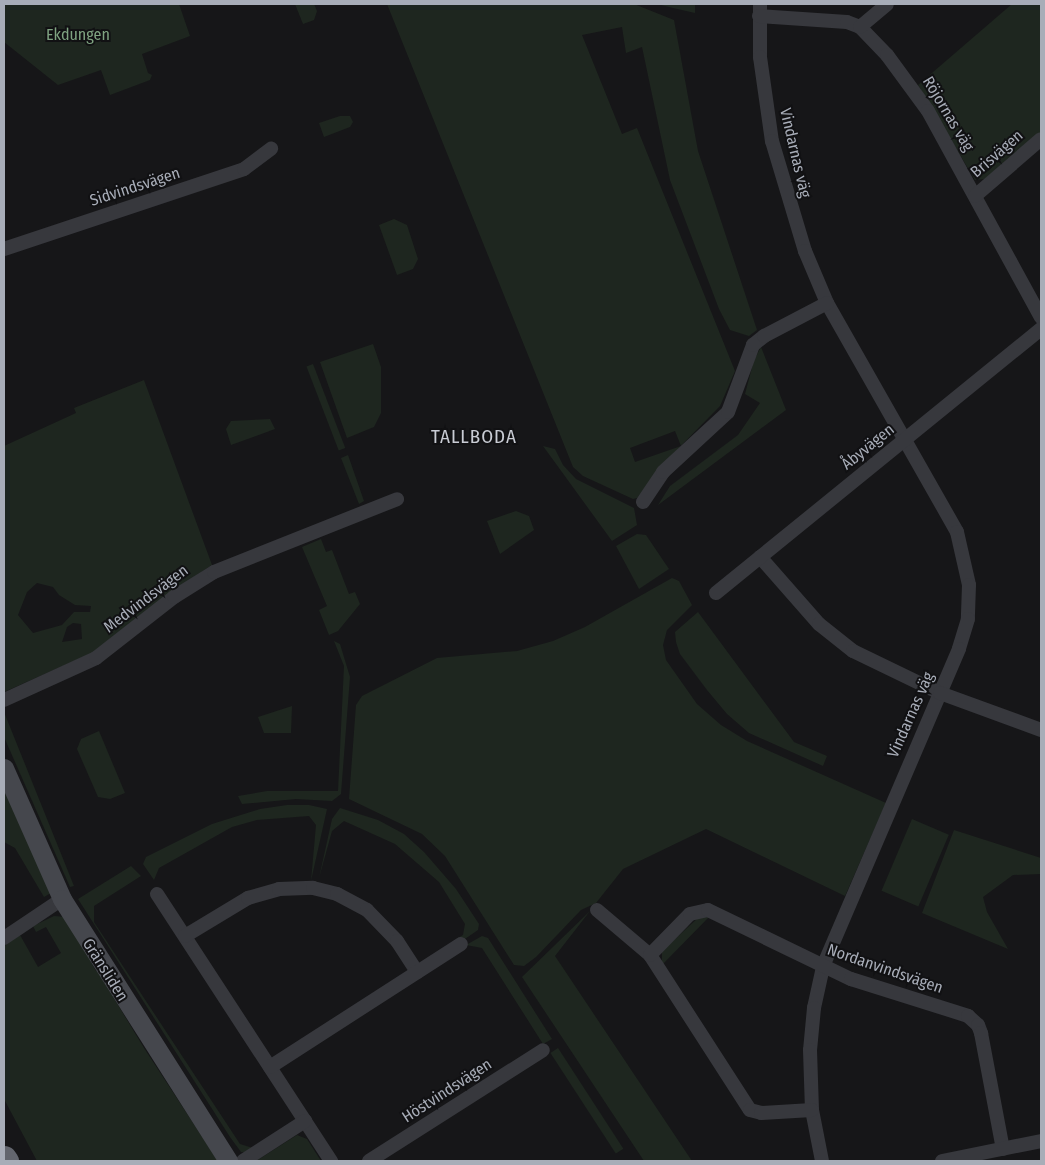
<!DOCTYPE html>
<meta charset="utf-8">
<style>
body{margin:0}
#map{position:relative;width:1045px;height:1165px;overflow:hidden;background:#161618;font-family:"Fira Sans Condensed",sans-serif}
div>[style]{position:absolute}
.green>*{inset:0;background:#1e261f;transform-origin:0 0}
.street>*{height:14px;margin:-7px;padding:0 7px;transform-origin:7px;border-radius:7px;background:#37383d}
.secondary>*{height:19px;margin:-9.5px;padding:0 9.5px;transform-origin:9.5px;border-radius:9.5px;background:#45474d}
.highway>*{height:25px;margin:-12.5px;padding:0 12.5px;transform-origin:12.5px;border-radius:12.5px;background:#63666e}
span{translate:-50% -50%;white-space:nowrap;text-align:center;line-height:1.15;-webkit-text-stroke:4px #111113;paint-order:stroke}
.park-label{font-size:16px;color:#7fa381}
.street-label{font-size:16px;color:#a8adb8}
.quarter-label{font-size:19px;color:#c9ccd4;letter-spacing:1px}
.frame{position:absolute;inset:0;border:5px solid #a8adb8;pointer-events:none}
</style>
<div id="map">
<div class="green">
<i style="clip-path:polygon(4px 4px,179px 4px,190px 36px,142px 54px,148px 73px,152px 75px,150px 80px,110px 95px,101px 70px,58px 85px,4px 42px)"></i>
<i style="clip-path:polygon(295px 4px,314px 4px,317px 11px,314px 20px,303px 24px)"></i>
<i style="clip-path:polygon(evenodd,387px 4px,634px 4px,674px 20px,698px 151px,757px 330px,749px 336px,730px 330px,719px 309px,670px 180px,642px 47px,626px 53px,622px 27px,582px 35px,622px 134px,637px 128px,735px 371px,720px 406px,665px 462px,637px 498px,633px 499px,583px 476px,573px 467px,387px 4px,675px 431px,681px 446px,635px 462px,630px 448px,675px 431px)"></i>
<i style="clip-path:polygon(657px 4px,695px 4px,695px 13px,673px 8px)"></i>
<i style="clip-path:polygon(1012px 4px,1041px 4px,1041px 132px,985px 179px,975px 180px,918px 85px)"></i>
<i style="clip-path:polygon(340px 116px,350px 116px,353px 122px,350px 127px,324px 137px,319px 123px)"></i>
<i style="clip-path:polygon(394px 219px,407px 225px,418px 259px,413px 269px,397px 275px,379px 225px)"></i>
<i style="clip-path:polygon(373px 344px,381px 367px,381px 413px,374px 427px,347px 438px,320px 362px)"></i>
<i style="clip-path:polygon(761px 347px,786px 410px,658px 505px,670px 486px,738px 435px,760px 403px,745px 394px,754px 360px)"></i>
<i style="left:313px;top:364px;width:90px;height:7px;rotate:69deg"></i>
<i style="clip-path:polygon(evenodd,144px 380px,212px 565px,165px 596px,92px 653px,4px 692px,4px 446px,76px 413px,74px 408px,144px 380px,37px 583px,53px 587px,59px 595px,75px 605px,91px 606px,90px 612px,74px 612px,62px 625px,33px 633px,18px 615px,27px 592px,37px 583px,144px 380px,73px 623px,81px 624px,82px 639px,62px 642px,67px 627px,73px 623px)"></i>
<i style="clip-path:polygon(270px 419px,275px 429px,231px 445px,226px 429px,231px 421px)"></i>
<i style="clip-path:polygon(543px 446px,555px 449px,563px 465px,576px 479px,634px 508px,637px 525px,612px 541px)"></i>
<i style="clip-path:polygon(348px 455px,364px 501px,359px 504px,341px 458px)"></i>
<i style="clip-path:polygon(516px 511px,529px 516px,534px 530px,500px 554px,487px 521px)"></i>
<i style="clip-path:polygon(637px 534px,646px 535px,669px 569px,639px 589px,616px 546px)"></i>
<i style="clip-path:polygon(321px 539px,326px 552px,332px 550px,349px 594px,355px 592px,360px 604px,338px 631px,329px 635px,319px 610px,327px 606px,302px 547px)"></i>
<i style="clip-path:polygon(672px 578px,679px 581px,692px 605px,667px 630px,663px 645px,666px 660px,697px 704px,721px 725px,747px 741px,886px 803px,845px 896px,706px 829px,623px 869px,596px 903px,581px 910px,536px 957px,524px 966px,514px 965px,445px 856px,422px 834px,349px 799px,356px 705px,362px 696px,437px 658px,517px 651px,553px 641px,585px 627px)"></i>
<i style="clip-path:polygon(698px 612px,794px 742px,827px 756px,823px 766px,749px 733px,727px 714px,707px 690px,680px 654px,676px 642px,675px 632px)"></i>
<i style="clip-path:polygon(334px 641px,340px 644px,350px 677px,341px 794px,332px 801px,296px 799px,242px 804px,238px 796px,267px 791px,338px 791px,344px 666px)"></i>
<i style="clip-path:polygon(292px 706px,291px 733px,264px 733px,258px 717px)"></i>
<i style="clip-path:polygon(4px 712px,74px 886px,70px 887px,4px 737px)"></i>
<i style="clip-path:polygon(99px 731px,125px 793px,110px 799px,98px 797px,77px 749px,81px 739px)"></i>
<i style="clip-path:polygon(4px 789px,51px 893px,44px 897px,15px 848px,4px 842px)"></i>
<i style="clip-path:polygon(287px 805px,309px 805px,327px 809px,311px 881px,316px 825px,309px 816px,257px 820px,232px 827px,159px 868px,154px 880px,143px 864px,146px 857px,212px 824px,260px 809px)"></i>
<i style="clip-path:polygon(340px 808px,378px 820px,404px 834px,424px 852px,456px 889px,479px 924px,478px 930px,459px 943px,456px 939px,463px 935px,465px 924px,439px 882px,395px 844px,344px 821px,332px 831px,319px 878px,332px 819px)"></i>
<i style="left:912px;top:819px;width:40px;height:78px;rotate:23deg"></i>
<i style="clip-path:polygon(954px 830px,1041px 858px,1041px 874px,1013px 875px,983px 897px,987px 912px,1008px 949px,922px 913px)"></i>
<i style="clip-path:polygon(131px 866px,141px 876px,94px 906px,94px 922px,240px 1144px,253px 1148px,245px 1152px,241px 1152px,230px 1137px,78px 899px)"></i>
<i style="clip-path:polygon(590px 911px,555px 956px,692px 1161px,644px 1161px,522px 977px)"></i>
<i style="clip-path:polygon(54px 916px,66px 917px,96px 971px,101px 969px,104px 982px,144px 1048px,218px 1161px,37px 1161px,4px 1099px,4px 946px,20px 935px,38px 967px,61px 953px,46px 927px,36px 932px,33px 926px)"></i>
<i style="clip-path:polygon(699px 917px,709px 917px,662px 965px,662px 951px)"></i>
<i style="clip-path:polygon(482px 936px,488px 938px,552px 1039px,543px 1044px,482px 948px,466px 945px)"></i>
<i style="left:558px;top:1048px;width:120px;height:9px;rotate:57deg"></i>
<i style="clip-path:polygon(297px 1135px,307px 1139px,321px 1161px,256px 1161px)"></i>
</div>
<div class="street">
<i style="left:760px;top:4px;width:53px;rotate:90deg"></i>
<i style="left:760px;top:57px;width:85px;rotate:81.9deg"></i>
<i style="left:772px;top:141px;width:115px;rotate:73.3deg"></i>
<i style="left:805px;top:251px;width:56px;rotate:67.1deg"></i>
<i style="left:827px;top:303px;width:263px;rotate:60.4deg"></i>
<i style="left:957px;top:532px;width:54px;rotate:77.2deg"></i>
<i style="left:969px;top:585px;width:34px;rotate:92deg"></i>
<i style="left:968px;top:619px;width:31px;rotate:107deg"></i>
<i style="left:959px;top:649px;width:346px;rotate:113.2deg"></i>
<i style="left:823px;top:967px;width:42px;rotate:102.4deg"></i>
<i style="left:814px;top:1008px;width:42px;rotate:95.4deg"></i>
<i style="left:810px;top:1050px;width:60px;rotate:88.1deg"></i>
<i style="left:812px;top:1110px;width:52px;rotate:78.9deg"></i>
<i style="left:759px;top:16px;width:88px;rotate:3.9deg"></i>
<i style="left:847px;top:22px;width:14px;rotate:21deg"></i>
<i style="left:860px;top:27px;width:39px;rotate:46deg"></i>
<i style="left:887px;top:55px;width:69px;rotate:53.8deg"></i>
<i style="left:928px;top:111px;width:235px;rotate:61.3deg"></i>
<i style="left:860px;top:27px;width:35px;rotate:-40deg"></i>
<i style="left:975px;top:196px;width:87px;rotate:-40.8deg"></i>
<i style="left:4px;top:249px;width:253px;rotate:-18.4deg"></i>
<i style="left:244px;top:169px;width:34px;rotate:-37deg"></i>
<i style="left:643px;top:502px;width:36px;rotate:-56deg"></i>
<i style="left:663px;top:472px;width:88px;rotate:-42.7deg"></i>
<i style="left:728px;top:412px;width:72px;rotate:-69.5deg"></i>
<i style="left:753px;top:345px;width:14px;rotate:-39deg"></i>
<i style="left:764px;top:336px;width:71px;rotate:-27.6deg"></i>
<i style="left:760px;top:557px;width:89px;rotate:48.6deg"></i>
<i style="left:819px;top:624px;width:43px;rotate:38.5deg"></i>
<i style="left:853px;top:651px;width:97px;rotate:25.8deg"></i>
<i style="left:940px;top:693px;width:108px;rotate:20.1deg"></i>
<i style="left:716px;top:593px;width:419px;rotate:-39.1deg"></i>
<i style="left:4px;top:700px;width:101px;rotate:-24.5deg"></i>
<i style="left:96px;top:658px;width:99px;rotate:-38deg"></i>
<i style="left:174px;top:597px;width:47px;rotate:-32deg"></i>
<i style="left:214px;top:572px;width:197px;rotate:-21.7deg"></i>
<i style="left:157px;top:894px;width:319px;rotate:56.9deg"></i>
<i style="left:597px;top:910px;width:70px;rotate:40.3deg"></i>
<i style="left:650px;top:955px;width:184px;rotate:57.2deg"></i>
<i style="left:750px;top:1110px;width:11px;rotate:15deg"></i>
<i style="left:761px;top:1113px;width:51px;rotate:-3.4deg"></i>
<i style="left:185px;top:936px;width:74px;rotate:-31.1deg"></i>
<i style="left:248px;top:898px;width:32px;rotate:-16deg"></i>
<i style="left:279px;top:889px;width:34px;rotate:-2deg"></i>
<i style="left:313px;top:888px;width:25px;rotate:14deg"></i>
<i style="left:337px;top:894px;width:34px;rotate:28deg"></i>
<i style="left:367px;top:910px;width:43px;rotate:45.9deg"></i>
<i style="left:397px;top:941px;width:37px;rotate:57deg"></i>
<i style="left:4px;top:938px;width:70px;rotate:-33.9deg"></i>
<i style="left:650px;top:955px;width:57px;rotate:-45.7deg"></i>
<i style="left:690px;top:914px;width:18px;rotate:-13deg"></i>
<i style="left:708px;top:910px;width:159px;rotate:25.8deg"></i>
<i style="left:851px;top:979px;width:123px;rotate:17.5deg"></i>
<i style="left:968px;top:1016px;width:13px;rotate:42deg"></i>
<i style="left:978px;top:1025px;width:9px;rotate:69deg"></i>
<i style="left:981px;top:1033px;width:118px;rotate:79.3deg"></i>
<i style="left:270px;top:1067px;width:227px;rotate:-32.8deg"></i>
<i style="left:243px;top:1161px;width:74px;rotate:-32.8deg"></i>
<i style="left:369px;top:1161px;width:206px;rotate:-32.5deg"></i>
<i style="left:942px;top:1161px;width:101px;rotate:-11.4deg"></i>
</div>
<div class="secondary">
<i style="left:4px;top:768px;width:143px;rotate:66.1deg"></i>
<i style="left:62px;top:899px;width:310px;rotate:57.6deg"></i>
</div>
<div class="highway">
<i style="left:4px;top:1158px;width:4px;rotate:56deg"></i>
</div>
<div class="park-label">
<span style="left:78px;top:35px">Ekdungen</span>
</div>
<div class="street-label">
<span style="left:948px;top:114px;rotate:59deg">Röjornas väg</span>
<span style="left:795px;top:153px;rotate:77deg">Vindarnas väg</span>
<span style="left:997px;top:154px;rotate:-41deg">Brisvägen</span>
<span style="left:135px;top:187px;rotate:-18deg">Sidvindsvägen</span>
<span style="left:868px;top:447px;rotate:-39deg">Åbyvägen</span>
<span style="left:146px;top:599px;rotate:-37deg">Medvindsvägen</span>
<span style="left:911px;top:715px;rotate:-66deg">Vindarnas väg</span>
<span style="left:885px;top:969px;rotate:19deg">Nordanvindsvägen</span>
<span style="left:105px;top:970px;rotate:58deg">Gränsliden</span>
<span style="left:447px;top:1091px;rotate:-33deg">Höstvindsvägen</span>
</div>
<div class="quarter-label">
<span style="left:474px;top:437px">TALLBODA</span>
</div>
<div class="frame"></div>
</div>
